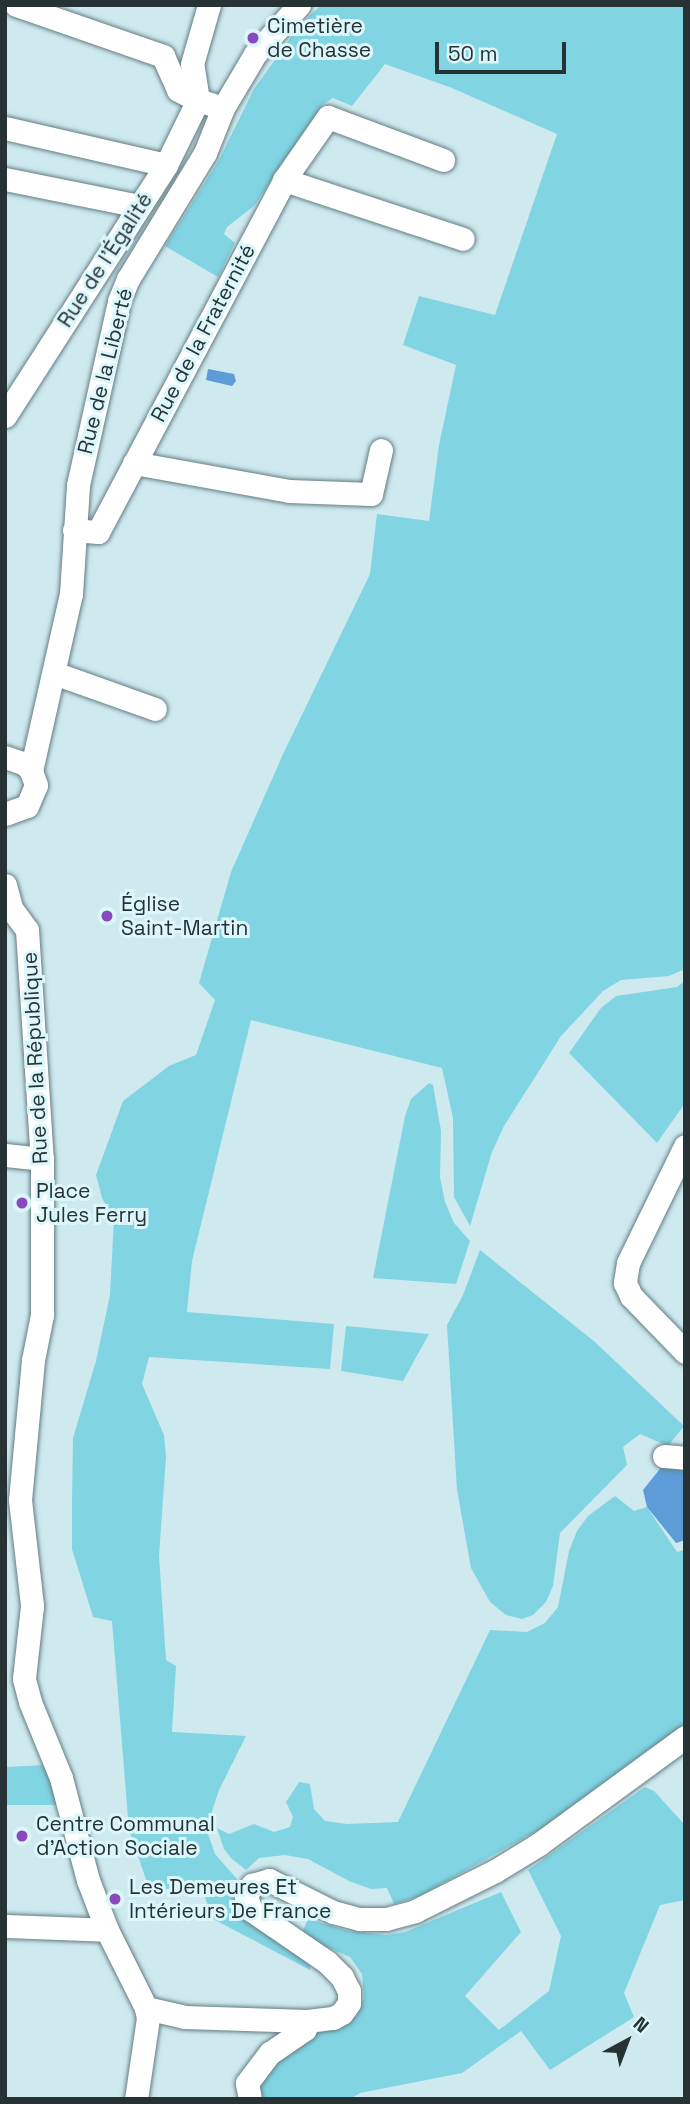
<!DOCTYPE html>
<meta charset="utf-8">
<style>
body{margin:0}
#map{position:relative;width:690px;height:2104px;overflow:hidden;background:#ceeaef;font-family:"Space Grotesk",sans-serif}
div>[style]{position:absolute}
.green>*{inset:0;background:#81d4e2}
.water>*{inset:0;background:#5d9cd7}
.roads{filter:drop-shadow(0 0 2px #647d82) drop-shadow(0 0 2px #647d82)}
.minor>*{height:23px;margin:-11.5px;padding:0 11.5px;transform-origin:11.5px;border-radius:11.5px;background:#fff}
.dots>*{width:19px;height:19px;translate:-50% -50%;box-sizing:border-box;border:4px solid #dbf7fc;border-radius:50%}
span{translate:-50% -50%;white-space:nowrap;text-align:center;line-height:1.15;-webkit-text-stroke:6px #dbf7fc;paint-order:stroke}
.poi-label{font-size:21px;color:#273234}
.left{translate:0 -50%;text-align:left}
.street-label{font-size:21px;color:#273234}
.frame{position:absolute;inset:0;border:7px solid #273234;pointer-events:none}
.north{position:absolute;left:592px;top:2006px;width:70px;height:70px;-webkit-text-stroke:5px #dbf7fc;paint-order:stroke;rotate:41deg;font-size:19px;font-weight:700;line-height:28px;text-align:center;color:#273234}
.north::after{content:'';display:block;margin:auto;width:24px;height:32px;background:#273234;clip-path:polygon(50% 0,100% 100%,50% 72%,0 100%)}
.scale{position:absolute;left:435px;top:42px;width:131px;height:32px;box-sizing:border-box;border:4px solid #273234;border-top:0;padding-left:9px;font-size:21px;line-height:24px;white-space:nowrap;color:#273234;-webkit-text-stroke:5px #dbf7fc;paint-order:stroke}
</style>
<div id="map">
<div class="green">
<i style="clip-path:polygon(321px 5px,685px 5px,685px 969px,669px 976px,621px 980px,603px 991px,561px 1036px,504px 1126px,492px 1152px,470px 1226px,454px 1197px,453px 1118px,442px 1068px,251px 1020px,192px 1261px,187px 1312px,334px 1324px,330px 1369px,149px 1357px,142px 1384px,164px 1435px,166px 1457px,159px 1556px,166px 1660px,176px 1666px,172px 1732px,246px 1736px,219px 1790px,208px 1824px,208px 1834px,215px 1854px,237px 1879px,232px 1894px,234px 1904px,241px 1916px,310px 1963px,310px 1970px,213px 1919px,203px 1892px,149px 1888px,129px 1830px,112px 1621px,93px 1617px,72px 1549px,72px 1504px,73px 1438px,96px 1361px,110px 1295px,114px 1219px,102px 1198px,96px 1175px,123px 1101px,169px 1066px,196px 1055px,215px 1000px,199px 983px,231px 872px,284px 752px,370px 574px,377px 514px,429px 521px,439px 445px,456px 365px,403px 345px,419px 296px,495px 315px,557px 134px,452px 88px,385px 64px,352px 106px,333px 98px,322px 105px,254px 206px,227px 227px,224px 234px,235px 243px,218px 277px,165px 246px,219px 160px,254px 89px,300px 25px)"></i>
<i style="clip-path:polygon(685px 981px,685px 1103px,657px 1143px,569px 1053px,601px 1008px,616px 996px,677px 987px)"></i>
<i style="clip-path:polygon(429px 1083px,433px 1085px,441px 1131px,440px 1177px,445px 1202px,454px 1223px,470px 1241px,456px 1284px,373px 1278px,405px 1116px,411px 1099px)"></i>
<i style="clip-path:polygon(480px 1250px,595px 1342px,684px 1426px,668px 1446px,640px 1434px,623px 1447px,627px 1465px,560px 1533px,553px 1586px,546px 1602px,533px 1615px,522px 1619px,506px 1615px,490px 1602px,471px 1568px,457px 1490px,447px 1325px,463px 1295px)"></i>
<i style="clip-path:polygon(346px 1326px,429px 1334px,403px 1381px,341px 1371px)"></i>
<i style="clip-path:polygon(615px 1496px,634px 1511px,647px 1507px,677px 1552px,685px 1550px,685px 1728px,649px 1749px,542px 1828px,420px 1896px,394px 1904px,387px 1888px,371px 1889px,349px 1881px,308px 1859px,285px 1855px,259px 1858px,246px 1870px,232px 1859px,224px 1849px,217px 1828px,229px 1834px,254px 1824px,274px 1832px,290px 1827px,293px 1817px,286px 1802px,299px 1782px,310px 1784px,314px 1809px,325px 1821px,347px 1824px,398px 1822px,490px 1630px,527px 1632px,545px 1623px,558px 1607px,569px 1551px,577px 1531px,588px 1516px)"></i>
<i style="clip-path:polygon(46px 1765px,60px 1805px,5px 1805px,5px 1767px)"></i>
<i style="clip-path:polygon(645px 1787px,654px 1791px,685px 1825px,685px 1900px,660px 1905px,624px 1993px,634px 2017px,550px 2070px,521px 2031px,462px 2073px,360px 2093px,350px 2099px,254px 2099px,253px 2082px,313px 2030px,341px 2024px,357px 2016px,364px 1998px,362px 1974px,350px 1957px,315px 1942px,303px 1931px,308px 1919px,349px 1931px,386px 1935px,405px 1932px,501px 1892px,521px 1932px,465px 1996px,499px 2030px,549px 1991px,561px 1936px,528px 1870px)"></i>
</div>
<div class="water">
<i style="clip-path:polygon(208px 369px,234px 374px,236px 381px,232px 386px,206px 380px)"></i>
<i style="clip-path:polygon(663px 1465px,685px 1471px,685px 1540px,676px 1543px,647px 1507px,643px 1490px)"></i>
</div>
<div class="roads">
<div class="minor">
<i style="left:16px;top:5px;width:156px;rotate:19.1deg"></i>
<i style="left:163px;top:56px;width:37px;rotate:66deg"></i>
<i style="left:178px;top:90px;width:22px;rotate:27deg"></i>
<i style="left:198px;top:100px;width:36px;rotate:-99deg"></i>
<i style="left:192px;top:64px;width:61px;rotate:-73.9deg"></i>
<i style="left:5px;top:128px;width:165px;rotate:12.9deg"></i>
<i style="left:5px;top:179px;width:137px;rotate:11.4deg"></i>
<i style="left:284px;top:180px;width:188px;rotate:18.2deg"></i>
<i style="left:5px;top:416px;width:298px;rotate:-57.3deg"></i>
<i style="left:166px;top:165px;width:72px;rotate:-63.8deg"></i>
<i style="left:198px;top:100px;width:26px;rotate:18deg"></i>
<i style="left:134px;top:463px;width:158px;rotate:10.2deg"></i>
<i style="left:289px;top:491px;width:82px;rotate:2.1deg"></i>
<i style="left:371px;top:494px;width:45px;rotate:-77.2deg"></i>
<i style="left:74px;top:530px;width:24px;rotate:5deg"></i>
<i style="left:98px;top:532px;width:398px;rotate:-62.1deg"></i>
<i style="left:284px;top:180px;width:77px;rotate:-55.1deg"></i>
<i style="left:328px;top:117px;width:123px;rotate:20.5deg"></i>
<i style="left:54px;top:673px;width:107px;rotate:19.6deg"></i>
<i style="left:5px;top:757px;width:21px;rotate:19deg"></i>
<i style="left:25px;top:764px;width:9px;rotate:49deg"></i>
<i style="left:31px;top:771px;width:15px;rotate:70deg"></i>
<i style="left:36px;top:785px;width:23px;rotate:113deg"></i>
<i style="left:27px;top:806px;width:23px;rotate:160deg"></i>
<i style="left:31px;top:771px;width:181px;rotate:-77.3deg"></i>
<i style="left:71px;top:594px;width:109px;rotate:-86.3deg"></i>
<i style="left:78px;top:485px;width:189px;rotate:-77.4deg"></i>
<i style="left:119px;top:301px;width:24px;rotate:-68deg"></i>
<i style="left:128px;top:279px;width:148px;rotate:-58.6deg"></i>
<i style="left:205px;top:153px;width:48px;rotate:-68.2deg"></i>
<i style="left:223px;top:108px;width:63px;rotate:-59.3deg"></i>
<i style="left:255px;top:54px;width:66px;rotate:-48.1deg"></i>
<i style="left:5px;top:885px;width:24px;rotate:75deg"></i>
<i style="left:11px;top:908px;width:27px;rotate:54deg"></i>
<i style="left:27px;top:930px;width:229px;rotate:86.3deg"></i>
<i style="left:42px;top:1159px;width:156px;rotate:90deg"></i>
<i style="left:42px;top:1315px;width:46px;rotate:101.3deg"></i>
<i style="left:33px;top:1360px;width:141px;rotate:95.3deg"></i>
<i style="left:20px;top:1500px;width:107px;rotate:83.5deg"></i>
<i style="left:32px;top:1606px;width:73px;rotate:96.3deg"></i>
<i style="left:24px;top:1679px;width:24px;rotate:75deg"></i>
<i style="left:30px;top:1702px;width:82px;rotate:67.8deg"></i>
<i style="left:61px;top:1778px;width:106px;rotate:75.2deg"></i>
<i style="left:88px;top:1880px;width:53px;rotate:69.2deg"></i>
<i style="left:107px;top:1930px;width:87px;rotate:63.4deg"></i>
<i style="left:146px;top:2008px;width:10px;rotate:79deg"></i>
<i style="left:148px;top:2018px;width:82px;rotate:98.4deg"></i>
<i style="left:685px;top:1146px;width:130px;rotate:116deg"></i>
<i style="left:628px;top:1263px;width:20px;rotate:99deg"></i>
<i style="left:625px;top:1283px;width:14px;rotate:65deg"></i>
<i style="left:631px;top:1296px;width:78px;rotate:46deg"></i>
<i style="left:5px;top:1155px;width:37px;rotate:6deg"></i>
<i style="left:664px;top:1456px;width:21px;rotate:5deg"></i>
<i style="left:5px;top:1926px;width:102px;rotate:2.2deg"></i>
<i style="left:146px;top:2008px;width:39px;rotate:13deg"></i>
<i style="left:184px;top:2017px;width:123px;rotate:1.9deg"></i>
<i style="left:307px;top:2021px;width:26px;rotate:-7deg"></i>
<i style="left:333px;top:2018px;width:10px;rotate:-29deg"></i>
<i style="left:342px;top:2013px;width:12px;rotate:-55deg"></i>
<i style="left:349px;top:2003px;width:12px;rotate:-90deg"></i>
<i style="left:349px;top:1991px;width:16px;rotate:-117deg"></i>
<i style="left:342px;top:1977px;width:21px;rotate:-135deg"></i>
<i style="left:327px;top:1962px;width:92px;rotate:-145.6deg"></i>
<i style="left:251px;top:1910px;width:15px;rotate:-110deg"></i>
<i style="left:246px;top:1896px;width:13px;rotate:-61deg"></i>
<i style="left:252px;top:1885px;width:18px;rotate:-16deg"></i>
<i style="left:269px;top:1880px;width:72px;rotate:26.6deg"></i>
<i style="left:333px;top:1912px;width:28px;rotate:15deg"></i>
<i style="left:360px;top:1919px;width:26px"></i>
<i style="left:386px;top:1919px;width:30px;rotate:-15deg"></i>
<i style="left:415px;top:1911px;width:89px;rotate:-26.6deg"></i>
<i style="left:495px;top:1871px;width:52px;rotate:-31.5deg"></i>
<i style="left:539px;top:1844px;width:181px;rotate:-36.2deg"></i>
<i style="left:250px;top:2099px;width:16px;rotate:-101deg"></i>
<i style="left:247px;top:2083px;width:38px;rotate:-53deg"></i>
<i style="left:270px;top:2053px;width:42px;rotate:-34.4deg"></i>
<i style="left:305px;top:2029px;width:8px;rotate:-76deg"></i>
</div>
</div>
<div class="dots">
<i style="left:253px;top:38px;background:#8a49be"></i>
<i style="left:107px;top:916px;background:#8a49be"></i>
<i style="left:22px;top:1203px;background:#8a49be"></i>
<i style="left:22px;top:1836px;background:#8a49be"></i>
<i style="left:115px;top:1899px;background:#8a49be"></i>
</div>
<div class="poi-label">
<span class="left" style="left:267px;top:38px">Cimetière<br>de Chasse</span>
<span class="left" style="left:121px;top:916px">Église<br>Saint-Martin</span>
<span class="left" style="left:36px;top:1203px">Place<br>Jules Ferry</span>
<span class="left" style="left:36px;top:1836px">Centre Communal<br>d'Action Sociale</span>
<span class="left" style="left:129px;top:1899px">Les Demeures Et<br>Intérieurs De France</span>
</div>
<div class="street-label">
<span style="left:105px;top:260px;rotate:-57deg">Rue de l'Égalité</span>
<span style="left:203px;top:333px;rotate:-62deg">Rue de la Fraternité</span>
<span style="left:105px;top:371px;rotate:-76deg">Rue de la Liberté</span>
<span style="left:35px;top:1058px;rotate:-93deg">Rue de la République</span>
</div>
<div class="frame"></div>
<div class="north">N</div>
<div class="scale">50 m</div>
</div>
